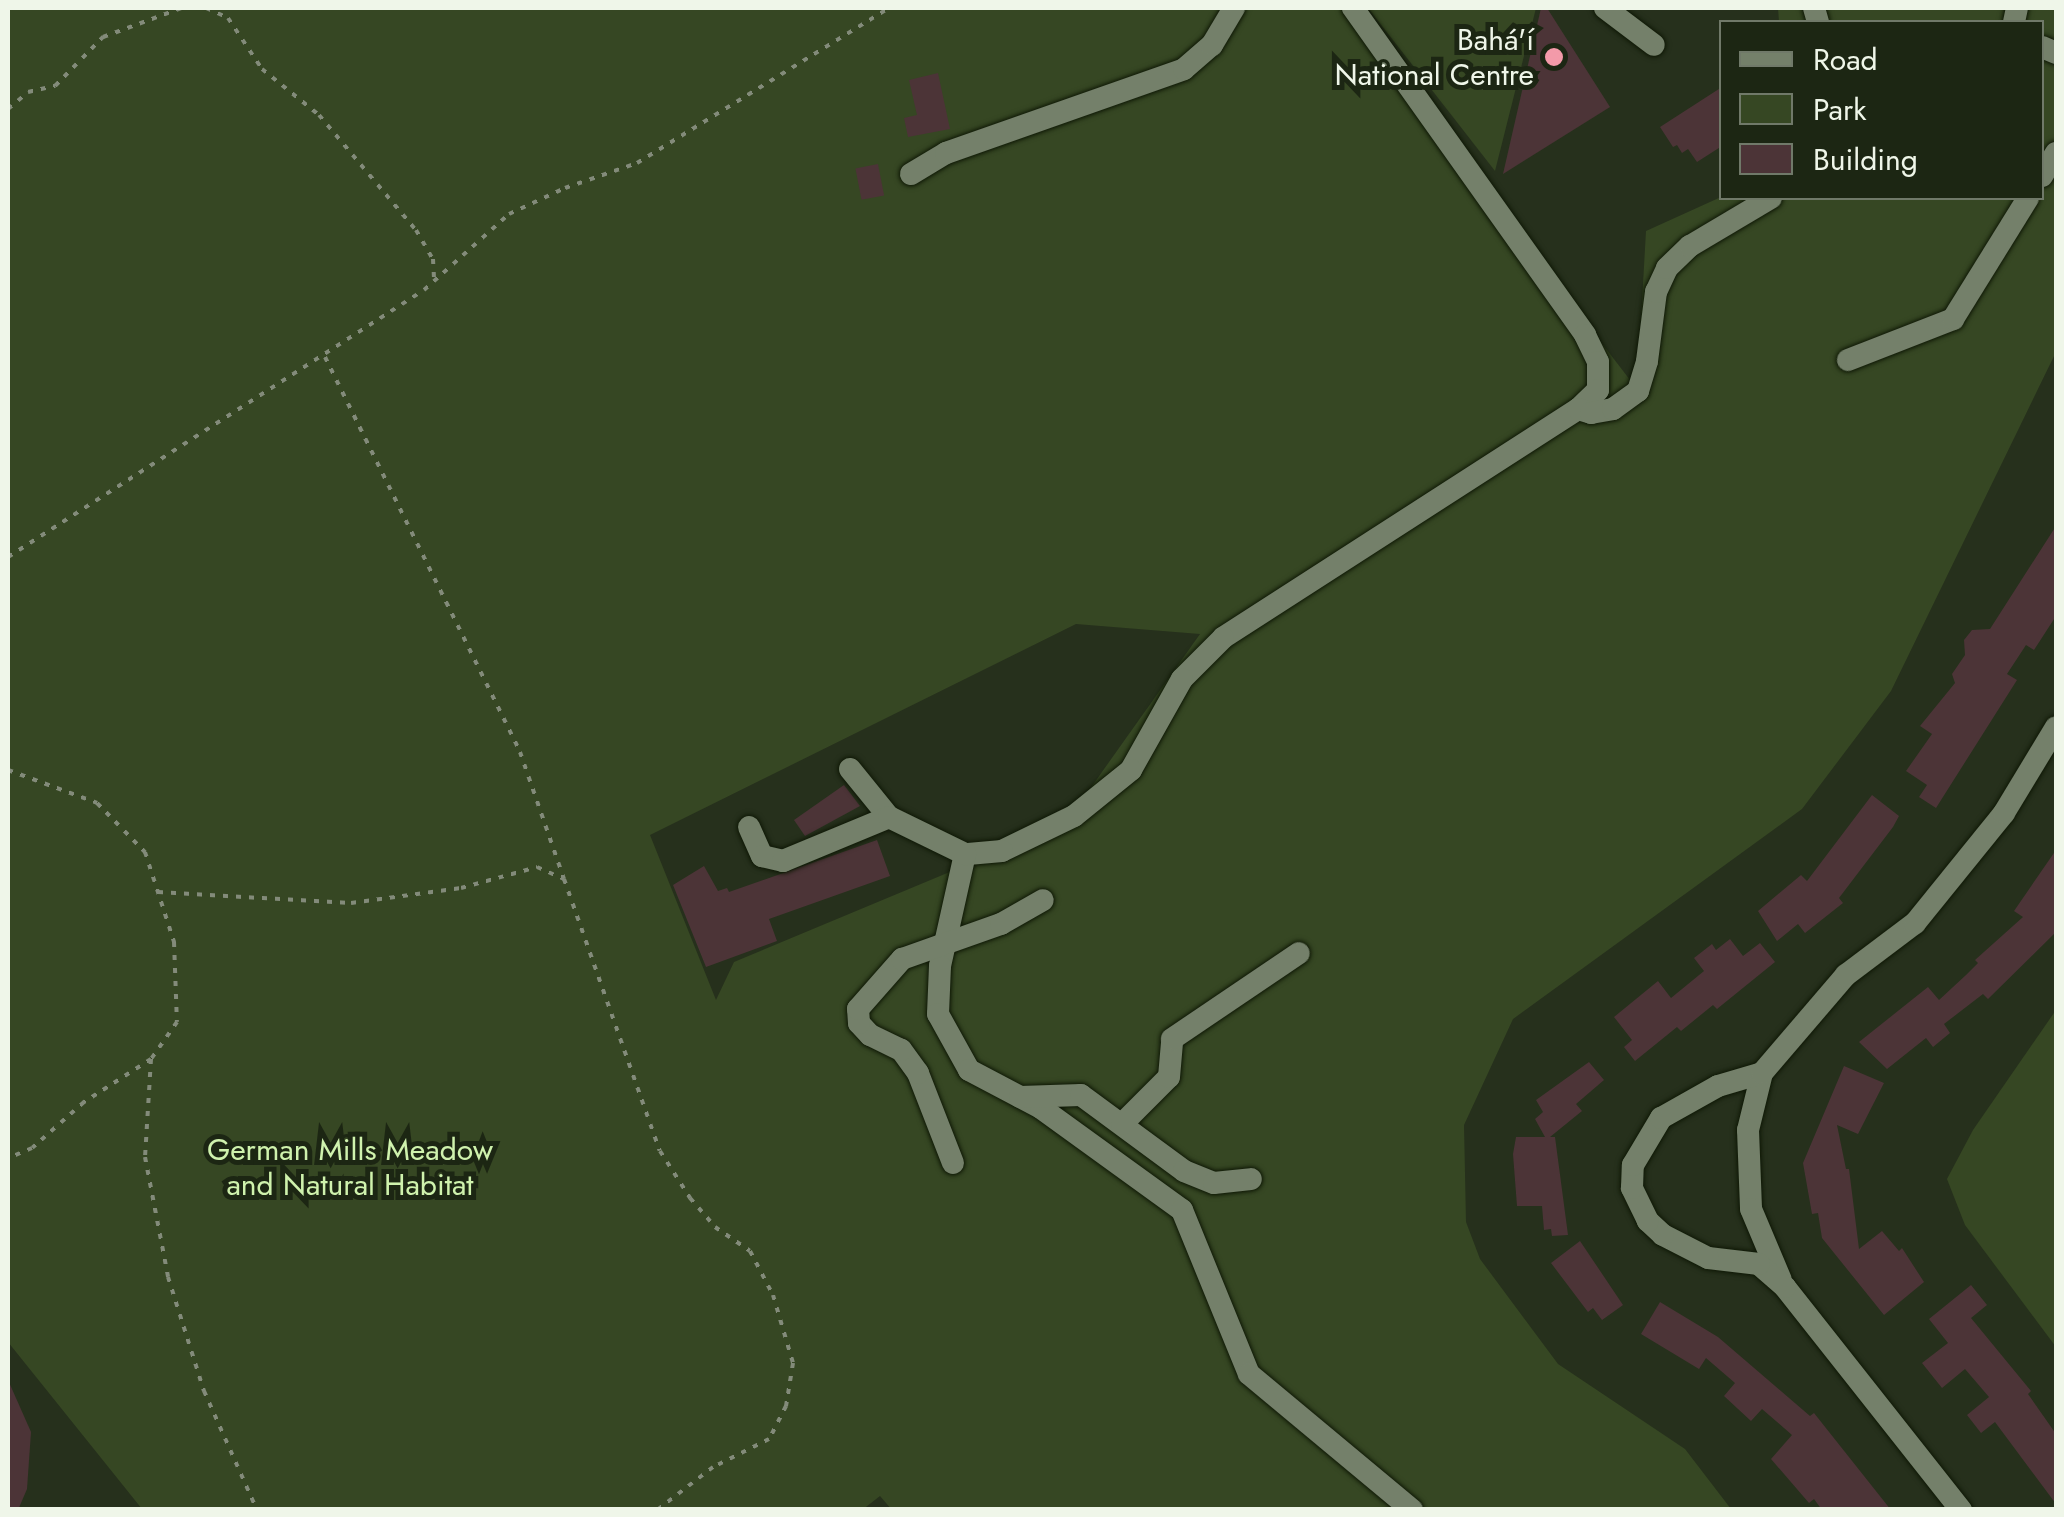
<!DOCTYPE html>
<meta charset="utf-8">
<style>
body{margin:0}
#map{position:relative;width:2064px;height:1517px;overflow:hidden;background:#26301c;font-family:Jost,sans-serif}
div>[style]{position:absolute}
.green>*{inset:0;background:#364723}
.building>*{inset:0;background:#4c3437;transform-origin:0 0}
.path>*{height:4px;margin-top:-2px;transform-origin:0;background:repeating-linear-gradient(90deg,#838b7a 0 5px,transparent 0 13px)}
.roads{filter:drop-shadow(0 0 2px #0f1806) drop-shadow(0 0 2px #0f1806)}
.minor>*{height:22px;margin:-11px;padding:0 11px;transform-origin:11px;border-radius:11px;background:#74806a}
.dots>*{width:28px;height:28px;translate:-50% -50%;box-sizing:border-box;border:5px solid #1c2613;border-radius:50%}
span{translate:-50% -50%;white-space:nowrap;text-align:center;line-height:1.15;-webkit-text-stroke:10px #1c2613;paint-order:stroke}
.poi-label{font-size:30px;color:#eff6e9}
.right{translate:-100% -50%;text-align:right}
.park-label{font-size:30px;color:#cff2ad}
.frame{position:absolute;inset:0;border:10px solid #eff6e9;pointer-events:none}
.legend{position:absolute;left:1719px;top:20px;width:325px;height:180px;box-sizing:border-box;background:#1c2613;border:2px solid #707969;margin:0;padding:12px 18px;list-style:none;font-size:30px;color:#eff6e9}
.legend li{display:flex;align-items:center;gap:20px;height:50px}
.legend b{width:50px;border:2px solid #707969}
</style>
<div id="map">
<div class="green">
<i style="clip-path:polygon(evenodd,8px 8px,1344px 8px,1637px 389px,1646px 231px,1721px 197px,2042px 198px,2042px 22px,1779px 22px,1778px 8px,2056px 8px,2056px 352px,1891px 691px,1802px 809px,1513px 1019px,1464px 1125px,1466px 1222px,1480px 1259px,1558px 1364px,1685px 1449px,1731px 1509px,892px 1510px,880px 1496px,862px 1510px,142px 1509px,8px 1342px,8px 8px,1076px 624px,1200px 634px,1065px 824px,734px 962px,716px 1000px,650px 835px,1076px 624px)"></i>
<i style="clip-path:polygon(1368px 8px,1536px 8px,1495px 171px)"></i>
<i style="clip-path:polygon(2056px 1010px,2056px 1347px,1965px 1225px,1947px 1179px,1973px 1130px)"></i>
</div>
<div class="building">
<i style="clip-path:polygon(1541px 8px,1547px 8px,1610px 107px,1503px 174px)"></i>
<i style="clip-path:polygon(938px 73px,950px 129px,908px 137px,904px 118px,917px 115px,909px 80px)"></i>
<i style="clip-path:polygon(1722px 87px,1722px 146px,1697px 162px,1688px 149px,1682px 153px,1677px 145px,1673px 147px,1660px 127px)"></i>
<i style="left:878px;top:164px;width:32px;height:23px;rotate:79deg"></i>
<i style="clip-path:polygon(2056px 526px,2056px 616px,2034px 650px,2026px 645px,2007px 674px,2017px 680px,1936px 808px,1919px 797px,1927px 785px,1906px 771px,1932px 734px,1920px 726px,1955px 683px,1952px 674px,1965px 655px,1964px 640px,1972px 630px,1990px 629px)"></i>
<i style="clip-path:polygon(844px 785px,860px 806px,805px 836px,794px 820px)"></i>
<i style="clip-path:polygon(1872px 795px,1899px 816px,1893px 827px,1839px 898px,1843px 903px,1805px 933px,1798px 924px,1777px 941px,1758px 911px,1801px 875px,1807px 881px)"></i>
<i style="clip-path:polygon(877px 840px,890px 876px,769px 919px,777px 941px,706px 967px,673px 885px,704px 866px,718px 891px,727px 888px,729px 892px)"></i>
<i style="clip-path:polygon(2056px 850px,2056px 932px,1988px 999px,1983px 994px,1944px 1024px,1950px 1033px,1933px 1047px,1926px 1038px,1887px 1069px,1859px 1042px,1928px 987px,1939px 1000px,1966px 975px,1978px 963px,1975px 960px,2023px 917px,2014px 911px)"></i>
<i style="clip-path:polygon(1730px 939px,1743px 956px,1760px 943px,1775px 962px,1717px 1009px,1713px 1005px,1681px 1031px,1677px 1027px,1635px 1061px,1624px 1047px,1632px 1040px,1614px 1017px,1658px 981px,1671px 998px,1704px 971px,1694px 958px,1712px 944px,1716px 950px)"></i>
<i style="clip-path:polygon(1589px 1062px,1604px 1080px,1576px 1104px,1582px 1111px,1550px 1137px,1555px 1137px,1568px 1235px,1552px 1236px,1551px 1229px,1544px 1230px,1542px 1206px,1517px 1206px,1513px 1154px,1516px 1137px,1545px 1137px,1535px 1119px,1543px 1112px,1536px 1100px)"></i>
<i style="clip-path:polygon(1844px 1066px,1884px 1083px,1858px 1134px,1837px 1125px,1846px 1169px,1849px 1169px,1859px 1249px,1882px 1231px,1899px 1251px,1902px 1248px,1924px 1282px,1884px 1315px,1822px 1238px,1818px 1213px,1812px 1214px,1803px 1163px)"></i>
<i style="clip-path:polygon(1580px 1241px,1623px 1305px,1602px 1320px,1593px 1308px,1588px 1312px,1551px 1263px)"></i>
<i style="clip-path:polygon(1971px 1285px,1987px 1305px,1971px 1318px,2031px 1391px,2028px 1394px,2056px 1434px,2056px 1504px,1995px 1422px,1981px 1433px,1967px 1415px,1989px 1397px,1965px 1369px,1942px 1388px,1922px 1363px,1948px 1343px,1929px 1319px)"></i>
<i style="clip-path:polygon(1660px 1302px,1718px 1337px,1810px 1416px,1814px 1413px,1891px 1510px,1822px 1510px,1814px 1499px,1809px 1503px,1771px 1459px,1792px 1435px,1762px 1409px,1751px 1421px,1724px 1396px,1735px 1383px,1706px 1358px,1699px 1369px,1641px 1334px)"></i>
<i style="clip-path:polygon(8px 1380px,31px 1432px,27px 1489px,18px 1510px,8px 1510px)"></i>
</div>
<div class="path">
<i style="left:206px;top:8px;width:24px;rotate:24deg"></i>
<i style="left:228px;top:18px;width:61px;rotate:56.3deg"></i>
<i style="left:262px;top:69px;width:73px;rotate:38.9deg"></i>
<i style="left:319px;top:115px;width:150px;rotate:49.9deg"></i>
<i style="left:416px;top:230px;width:34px;rotate:60deg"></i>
<i style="left:433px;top:259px;width:21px;rotate:87deg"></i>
<i style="left:8px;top:109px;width:26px;rotate:-40deg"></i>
<i style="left:28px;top:92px;width:28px;rotate:-13deg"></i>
<i style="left:55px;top:86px;width:69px;rotate:-45.6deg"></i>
<i style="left:103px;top:37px;width:84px;rotate:-20.2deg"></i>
<i style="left:325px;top:357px;width:441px;rotate:63.7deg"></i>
<i style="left:520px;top:752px;width:134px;rotate:70.9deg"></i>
<i style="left:8px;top:557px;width:494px;rotate:-32.7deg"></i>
<i style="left:424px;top:290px;width:114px;rotate:-41.8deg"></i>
<i style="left:509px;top:214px;width:62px;rotate:-24.9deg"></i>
<i style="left:565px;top:188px;width:76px;rotate:-19.1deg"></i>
<i style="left:637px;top:163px;width:296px;rotate:-31.6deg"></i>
<i style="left:8px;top:770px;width:95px;rotate:20.3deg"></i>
<i style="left:97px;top:803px;width:69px;rotate:45.6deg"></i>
<i style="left:145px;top:852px;width:95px;rotate:72.1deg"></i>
<i style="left:174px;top:942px;width:80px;rotate:87.9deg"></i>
<i style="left:177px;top:1022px;width:45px;rotate:125.1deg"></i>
<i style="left:151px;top:1059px;width:80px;rotate:147.3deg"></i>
<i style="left:84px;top:1102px;width:69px;rotate:138.5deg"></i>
<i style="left:32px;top:1148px;width:26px;rotate:157deg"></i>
<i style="left:158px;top:892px;width:193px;rotate:3.3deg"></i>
<i style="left:351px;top:903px;width:111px;rotate:-7.8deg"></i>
<i style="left:461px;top:888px;width:79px;rotate:-15.4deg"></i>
<i style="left:537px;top:867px;width:30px;rotate:24deg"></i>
<i style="left:564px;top:879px;width:288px;rotate:70.6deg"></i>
<i style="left:660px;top:1151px;width:56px;rotate:57.4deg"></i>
<i style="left:690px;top:1198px;width:38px;rotate:49deg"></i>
<i style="left:715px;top:1227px;width:42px;rotate:34.4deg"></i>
<i style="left:750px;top:1251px;width:50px;rotate:62.4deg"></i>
<i style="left:773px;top:1295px;width:71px;rotate:73.6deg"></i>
<i style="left:793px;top:1363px;width:44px;rotate:99.2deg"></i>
<i style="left:786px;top:1406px;width:37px;rotate:117deg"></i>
<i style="left:769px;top:1439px;width:63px;rotate:153.4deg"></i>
<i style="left:713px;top:1467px;width:71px;rotate:142.5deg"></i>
<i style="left:151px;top:1059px;width:98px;rotate:93.5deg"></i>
<i style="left:145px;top:1157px;width:122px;rotate:79.1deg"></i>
<i style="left:168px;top:1277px;width:120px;rotate:72.5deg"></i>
<i style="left:204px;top:1391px;width:130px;rotate:66deg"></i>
</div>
<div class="roads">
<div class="minor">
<i style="left:1353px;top:8px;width:401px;rotate:54.6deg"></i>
<i style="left:1585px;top:335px;width:30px;rotate:64deg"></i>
<i style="left:1598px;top:362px;width:28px;rotate:90deg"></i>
<i style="left:1598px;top:390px;width:28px;rotate:136deg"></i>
<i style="left:1578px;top:409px;width:422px;rotate:147.2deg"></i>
<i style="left:1223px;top:638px;width:58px;rotate:135deg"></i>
<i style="left:1182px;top:679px;width:104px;rotate:119.3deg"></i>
<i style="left:1131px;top:770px;width:73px;rotate:141.1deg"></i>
<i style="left:1074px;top:816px;width:80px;rotate:154.1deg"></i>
<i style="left:1002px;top:851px;width:37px;rotate:175deg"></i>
<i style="left:965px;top:854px;width:115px;rotate:102.6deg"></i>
<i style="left:940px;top:966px;width:48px;rotate:92.4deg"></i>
<i style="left:938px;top:1014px;width:64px;rotate:61deg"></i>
<i style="left:969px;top:1070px;width:81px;rotate:27.8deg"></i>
<i style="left:1041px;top:1108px;width:174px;rotate:35.9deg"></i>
<i style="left:1182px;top:1210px;width:177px;rotate:67.8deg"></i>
<i style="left:1249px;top:1374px;width:212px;rotate:39.8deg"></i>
<i style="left:1605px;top:8px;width:61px;rotate:37.1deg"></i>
<i style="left:1814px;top:8px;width:15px;rotate:74deg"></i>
<i style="left:2014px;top:22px;width:14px;rotate:-78deg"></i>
<i style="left:2042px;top:47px;width:15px;rotate:23deg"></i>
<i style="left:911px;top:174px;width:41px;rotate:-31deg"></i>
<i style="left:946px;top:153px;width:252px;rotate:-19.4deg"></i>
<i style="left:1184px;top:69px;width:37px;rotate:-41deg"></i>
<i style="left:1212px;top:45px;width:43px;rotate:-59.3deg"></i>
<i style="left:2042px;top:176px;width:27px;rotate:-59deg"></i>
<i style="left:1848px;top:360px;width:113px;rotate:-21.3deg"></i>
<i style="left:1953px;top:319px;width:142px;rotate:-58.2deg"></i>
<i style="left:1578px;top:409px;width:14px;rotate:17deg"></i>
<i style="left:1591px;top:413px;width:22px;rotate:-10deg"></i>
<i style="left:1613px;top:409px;width:31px;rotate:-36deg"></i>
<i style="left:1638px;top:391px;width:31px;rotate:-73deg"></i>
<i style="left:1647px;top:361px;width:70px;rotate:-82.6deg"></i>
<i style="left:1656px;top:292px;width:26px;rotate:-65deg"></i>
<i style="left:1667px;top:268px;width:32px;rotate:-44deg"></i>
<i style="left:1690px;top:246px;width:94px;rotate:-30.7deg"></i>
<i style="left:850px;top:769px;width:62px;rotate:50.9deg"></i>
<i style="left:749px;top:827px;width:32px;rotate:66deg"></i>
<i style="left:762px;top:856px;width:22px;rotate:13deg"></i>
<i style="left:783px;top:861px;width:115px;rotate:-22.5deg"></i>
<i style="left:889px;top:817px;width:85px;rotate:26deg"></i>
<i style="left:1762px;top:1073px;width:59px;rotate:103.8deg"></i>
<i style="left:1748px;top:1130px;width:79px;rotate:87.8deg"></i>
<i style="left:1751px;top:1209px;width:77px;rotate:67.1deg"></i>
<i style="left:1020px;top:1097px;width:61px;rotate:-1.9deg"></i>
<i style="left:1081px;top:1095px;width:128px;rotate:36.4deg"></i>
<i style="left:1184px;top:1171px;width:32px;rotate:22deg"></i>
<i style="left:1214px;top:1183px;width:37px;rotate:-6deg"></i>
<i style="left:1122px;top:1124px;width:66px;rotate:-45deg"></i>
<i style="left:1169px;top:1077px;width:38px;rotate:-85deg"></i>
<i style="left:1172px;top:1039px;width:153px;rotate:-34.1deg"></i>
<i style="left:953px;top:1163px;width:97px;rotate:-111.3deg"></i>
<i style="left:918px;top:1073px;width:29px;rotate:-126deg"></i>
<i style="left:901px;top:1050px;width:34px;rotate:-154deg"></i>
<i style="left:870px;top:1035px;width:16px;rotate:-133deg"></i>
<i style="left:859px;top:1023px;width:14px;rotate:-94deg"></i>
<i style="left:858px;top:1009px;width:67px;rotate:-48.7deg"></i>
<i style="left:902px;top:959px;width:105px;rotate:-19.5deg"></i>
<i style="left:1001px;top:924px;width:48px;rotate:-29.7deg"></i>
<i style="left:1961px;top:1510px;width:284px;rotate:-128.3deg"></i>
<i style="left:1785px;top:1287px;width:35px;rotate:-139deg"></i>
<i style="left:1759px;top:1264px;width:51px;rotate:-173.3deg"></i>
<i style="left:1708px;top:1258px;width:51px;rotate:-152.9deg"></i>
<i style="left:1663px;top:1235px;width:21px;rotate:-137deg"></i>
<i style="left:1648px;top:1221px;width:37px;rotate:-116deg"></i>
<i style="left:1632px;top:1188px;width:23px;rotate:-88deg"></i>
<i style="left:1633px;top:1165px;width:55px;rotate:-59.2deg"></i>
<i style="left:1661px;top:1118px;width:65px;rotate:-29.3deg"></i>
<i style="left:1718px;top:1086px;width:46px;rotate:-16.5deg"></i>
<i style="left:1762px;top:1073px;width:129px;rotate:-49.4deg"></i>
<i style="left:1846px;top:975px;width:86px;rotate:-37deg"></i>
<i style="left:1915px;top:923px;width:141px;rotate:-51deg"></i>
<i style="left:2004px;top:813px;width:100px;rotate:-58.8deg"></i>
</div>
</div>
<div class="dots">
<i style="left:1554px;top:57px;background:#f39aa9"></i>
</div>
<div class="poi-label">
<span class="right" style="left:1534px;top:57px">Bahá'í<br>National Centre</span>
</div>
<div class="park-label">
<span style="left:350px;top:1167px">German Mills Meadow<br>and Natural Habitat</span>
</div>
<div class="frame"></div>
<ul class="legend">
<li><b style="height:12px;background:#74806a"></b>Road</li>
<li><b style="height:28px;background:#364723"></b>Park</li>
<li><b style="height:28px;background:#4c3437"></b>Building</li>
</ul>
</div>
